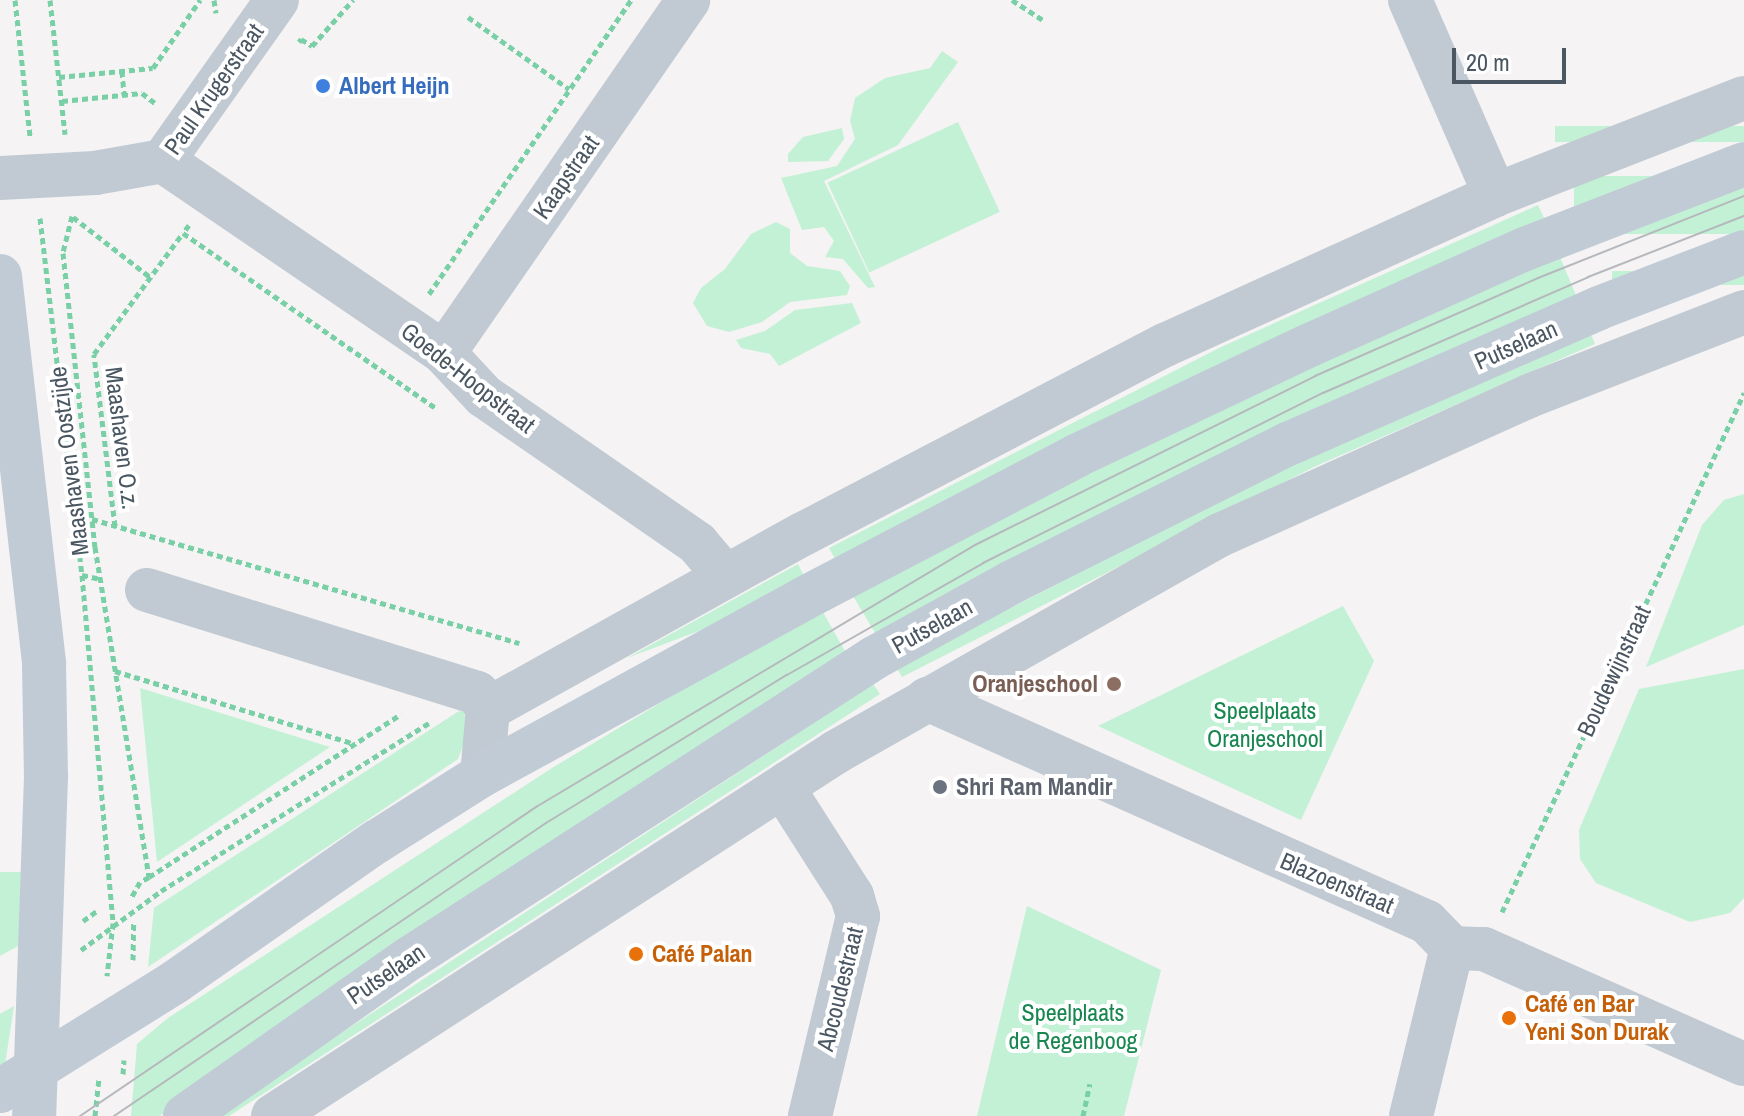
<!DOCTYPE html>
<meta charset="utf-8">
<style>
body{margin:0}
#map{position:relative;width:1744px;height:1116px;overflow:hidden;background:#f5f3f3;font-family:"Archivo Narrow",sans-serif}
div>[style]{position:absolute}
.green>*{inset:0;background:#c3f1d5;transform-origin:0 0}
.path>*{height:5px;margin-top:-2.5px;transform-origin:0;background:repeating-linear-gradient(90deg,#7ad0a6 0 6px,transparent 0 10px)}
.minor>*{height:44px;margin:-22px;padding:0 22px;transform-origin:22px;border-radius:22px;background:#c1cad2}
.secondary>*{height:44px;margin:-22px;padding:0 22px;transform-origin:22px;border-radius:22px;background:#c1cbd6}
.tram>*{height:2px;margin:-1px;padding:0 1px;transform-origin:1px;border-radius:1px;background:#b5b8bd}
.dots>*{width:22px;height:22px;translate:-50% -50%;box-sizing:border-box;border:4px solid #fff;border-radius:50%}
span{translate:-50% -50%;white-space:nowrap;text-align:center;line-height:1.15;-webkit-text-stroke:8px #fff;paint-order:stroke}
.shop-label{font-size:24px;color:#366cbe;font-weight:700}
.left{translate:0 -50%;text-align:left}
.street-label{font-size:24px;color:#4a5661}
.education-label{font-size:24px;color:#785e54;font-weight:700}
.right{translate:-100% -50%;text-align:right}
.park-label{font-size:24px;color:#17864f}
.worship-label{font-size:24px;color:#5b616d;font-weight:700}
.food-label{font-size:24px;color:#c56008;font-weight:700}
.scale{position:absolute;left:1452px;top:48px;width:114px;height:36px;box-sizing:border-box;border:4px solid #4a5661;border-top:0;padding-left:10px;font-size:24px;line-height:28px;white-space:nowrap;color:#4a5661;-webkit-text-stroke:6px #fff;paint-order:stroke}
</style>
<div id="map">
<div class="green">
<i style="clip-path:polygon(942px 51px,958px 62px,898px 145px,824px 181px,875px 287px,868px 288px,843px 259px,825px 257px,834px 241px,824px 227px,802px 230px,781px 178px,837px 166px,855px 139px,850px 121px,855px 98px,885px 78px,930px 68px)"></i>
<i style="left:958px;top:122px;width:99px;height:144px;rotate:65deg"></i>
<i style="left:1744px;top:126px;width:16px;height:189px;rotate:90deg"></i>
<i style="clip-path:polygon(842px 128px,844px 139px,828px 161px,788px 162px,788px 154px,803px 137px)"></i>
<i style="left:1744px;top:176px;width:58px;height:170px;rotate:90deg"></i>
<i style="clip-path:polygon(1538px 205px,1544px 218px,839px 566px,829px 548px,1221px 347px)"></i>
<i style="clip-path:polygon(776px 222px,790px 229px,790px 253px,807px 266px,840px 271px,850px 286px,847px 295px,790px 302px,762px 322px,729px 332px,707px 326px,693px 303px,701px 288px,725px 269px,751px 234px)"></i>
<i style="clip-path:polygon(1557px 250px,1578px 300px,880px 641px,850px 591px,967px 528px)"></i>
<i style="left:1744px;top:271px;width:14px;height:132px;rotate:90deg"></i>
<i style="clip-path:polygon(852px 303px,861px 323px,779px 366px,770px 354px,741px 348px,736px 340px,765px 331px,795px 310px)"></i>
<i style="clip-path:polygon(1590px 332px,1595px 344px,1316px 466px,902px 677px,896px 667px,1308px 455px)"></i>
<i style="clip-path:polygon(1744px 494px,1744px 625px,1646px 667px,1702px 525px,1724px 500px)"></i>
<i style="clip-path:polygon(798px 564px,805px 578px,707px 628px,627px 658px)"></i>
<i style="clip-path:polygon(1343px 606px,1374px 661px,1301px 820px,1098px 726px)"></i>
<i style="clip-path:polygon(820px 607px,849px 658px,354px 980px,160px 1116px,131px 1116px,137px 1044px,168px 1018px,552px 768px)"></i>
<i style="clip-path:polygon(1744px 669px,1744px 898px,1730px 913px,1690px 922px,1596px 883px,1580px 859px,1579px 830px,1639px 689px)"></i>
<i style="clip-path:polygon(873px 684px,880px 694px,229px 1116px,215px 1116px)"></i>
<i style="clip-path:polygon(140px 688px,330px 747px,157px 862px)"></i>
<i style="clip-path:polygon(459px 711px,464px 712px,469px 731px,458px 759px,148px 967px,154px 908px)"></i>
<i style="clip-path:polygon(0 872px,25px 872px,20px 945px,0 956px)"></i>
<i style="clip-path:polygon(1027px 906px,1161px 970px,1124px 1116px,977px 1116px)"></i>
<i style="clip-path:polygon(14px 1006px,4px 1071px,0 1073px,0 1014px)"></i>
</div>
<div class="path">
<i style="left:15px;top:0;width:137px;rotate:83.7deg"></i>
<i style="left:50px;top:0;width:135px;rotate:83.6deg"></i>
<i style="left:214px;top:0;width:13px;rotate:81deg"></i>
<i style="left:1012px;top:0;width:38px;rotate:33deg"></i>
<i style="left:468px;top:17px;width:124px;rotate:35.5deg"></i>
<i style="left:299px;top:42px;width:4px;rotate:-56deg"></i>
<i style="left:301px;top:39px;width:13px;rotate:32deg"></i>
<i style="left:312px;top:46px;width:62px;rotate:-48.3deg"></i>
<i style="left:122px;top:71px;width:24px;rotate:85deg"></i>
<i style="left:59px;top:77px;width:94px;rotate:-5.5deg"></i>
<i style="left:153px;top:68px;width:83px;rotate:-55.3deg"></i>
<i style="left:62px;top:101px;width:80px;rotate:-5.7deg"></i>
<i style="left:142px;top:93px;width:18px;rotate:38deg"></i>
<i style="left:72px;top:216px;width:38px;rotate:104deg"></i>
<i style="left:63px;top:253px;width:296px;rotate:83.8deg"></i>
<i style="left:95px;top:547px;width:334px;rotate:80.7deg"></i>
<i style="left:149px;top:877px;width:10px;rotate:151deg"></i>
<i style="left:140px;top:882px;width:18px;rotate:119deg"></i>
<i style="left:73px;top:217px;width:98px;rotate:37.9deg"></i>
<i style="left:40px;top:218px;width:359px;rotate:83.3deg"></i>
<i style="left:82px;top:575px;width:349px;rotate:84.9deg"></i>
<i style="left:113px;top:923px;width:53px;rotate:96.5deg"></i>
<i style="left:189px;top:225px;width:10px;rotate:127deg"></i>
<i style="left:183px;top:233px;width:308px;rotate:34.7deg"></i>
<i style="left:429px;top:294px;width:357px;rotate:-55.5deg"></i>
<i style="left:92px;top:519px;width:445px;rotate:16.2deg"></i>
<i style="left:115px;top:526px;width:173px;rotate:-97deg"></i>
<i style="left:94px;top:354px;width:150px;rotate:-53.7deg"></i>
<i style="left:82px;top:575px;width:19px;rotate:12deg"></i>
<i style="left:115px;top:671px;width:248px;rotate:16.9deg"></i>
<i style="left:149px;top:877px;width:300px;rotate:-32.9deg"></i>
<i style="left:1502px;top:912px;width:573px;rotate:-65deg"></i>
<i style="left:83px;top:921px;width:19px;rotate:-36deg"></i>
<i style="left:81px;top:950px;width:99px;rotate:-36.4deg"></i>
<i style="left:161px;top:891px;width:318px;rotate:-32.1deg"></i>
<i style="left:133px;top:960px;width:39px;rotate:-89deg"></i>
<i style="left:123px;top:1074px;width:14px;rotate:-86deg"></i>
<i style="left:95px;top:1116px;width:39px;rotate:-84deg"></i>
<i style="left:1083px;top:1116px;width:33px;rotate:-78deg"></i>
</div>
<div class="minor">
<i style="left:1410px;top:0;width:213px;rotate:66.4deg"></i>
<i style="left:163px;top:161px;width:340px;rotate:34.3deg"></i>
<i style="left:444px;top:353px;width:59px;rotate:47.1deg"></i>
<i style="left:484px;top:396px;width:259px;rotate:34.6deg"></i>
<i style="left:697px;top:543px;width:43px;rotate:49.7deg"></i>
<i style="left:0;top:178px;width:95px;rotate:-3deg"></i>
<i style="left:95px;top:173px;width:69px;rotate:-10deg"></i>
<i style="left:163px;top:161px;width:197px;rotate:-54.7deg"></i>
<i style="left:444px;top:353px;width:429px;rotate:-55.3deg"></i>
<i style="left:147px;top:590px;width:346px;rotate:17.3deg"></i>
<i style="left:477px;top:693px;width:19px;rotate:55deg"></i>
<i style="left:488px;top:709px;width:66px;rotate:95.2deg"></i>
<i style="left:927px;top:699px;width:547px;rotate:24.04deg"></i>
<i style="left:1427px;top:922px;width:36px;rotate:46deg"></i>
<i style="left:1452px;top:948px;width:32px;rotate:2deg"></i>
<i style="left:1484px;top:949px;width:284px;rotate:23.9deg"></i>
<i style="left:488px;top:709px;width:360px;rotate:-29.1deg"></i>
<i style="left:803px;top:534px;width:408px;rotate:-27.6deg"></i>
<i style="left:1165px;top:345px;width:362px;rotate:-24.4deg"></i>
<i style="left:1495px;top:195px;width:267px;rotate:-21.3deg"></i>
<i style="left:788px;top:783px;width:19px;rotate:78deg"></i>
<i style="left:792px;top:802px;width:112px;rotate:57.4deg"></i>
<i style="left:852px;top:896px;width:21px;rotate:73deg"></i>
<i style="left:858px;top:916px;width:206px;rotate:103.5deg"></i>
<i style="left:273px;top:1116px;width:670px;rotate:-32.88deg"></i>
<i style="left:836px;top:752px;width:441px;rotate:-29.5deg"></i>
<i style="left:1220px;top:535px;width:339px;rotate:-24.2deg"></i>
<i style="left:1529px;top:396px;width:231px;rotate:-21.3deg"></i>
<i style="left:1411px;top:1116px;width:173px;rotate:-76.3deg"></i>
</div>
<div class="secondary">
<i style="left:0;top:276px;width:390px;rotate:83.5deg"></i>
<i style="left:44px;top:664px;width:113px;rotate:89deg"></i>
<i style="left:46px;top:777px;width:339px;rotate:92deg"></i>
<i style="left:0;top:1091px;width:206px;rotate:-31.9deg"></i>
<i style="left:175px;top:982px;width:245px;rotate:-34.9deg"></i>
<i style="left:376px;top:842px;width:125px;rotate:-32.3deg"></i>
<i style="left:482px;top:775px;width:366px;rotate:-28.7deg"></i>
<i style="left:803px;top:599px;width:308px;rotate:-27.6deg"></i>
<i style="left:1076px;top:456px;width:259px;rotate:-25.4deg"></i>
<i style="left:1310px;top:345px;width:235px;rotate:-24.1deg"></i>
<i style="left:1525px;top:249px;width:235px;rotate:-21.2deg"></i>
<i style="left:185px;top:1116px;width:275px;rotate:-35.1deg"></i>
<i style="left:410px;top:958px;width:553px;rotate:-32.88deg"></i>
<i style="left:874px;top:658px;width:158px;rotate:-28.8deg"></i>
<i style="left:1012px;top:582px;width:309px;rotate:-26.6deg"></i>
<i style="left:1288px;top:444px;width:339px;rotate:-23.6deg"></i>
<i style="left:1599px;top:308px;width:155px;rotate:-21.1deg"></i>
</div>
<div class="tram">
<i style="left:80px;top:1116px;width:551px;rotate:-34.12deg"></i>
<i style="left:536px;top:807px;width:511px;rotate:-30.83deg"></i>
<i style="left:975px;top:545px;width:380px;rotate:-26.4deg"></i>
<i style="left:1315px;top:376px;width:244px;rotate:-23.7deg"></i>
<i style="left:1538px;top:278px;width:222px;rotate:-21.7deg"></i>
<i style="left:114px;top:1116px;width:522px;rotate:-34.15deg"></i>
<i style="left:546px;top:823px;width:283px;rotate:-31.6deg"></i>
<i style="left:787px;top:675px;width:226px;rotate:-29.7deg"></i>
<i style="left:983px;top:563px;width:380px;rotate:-26.6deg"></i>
<i style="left:1323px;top:393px;width:289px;rotate:-23.6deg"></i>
<i style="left:1588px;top:277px;width:168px;rotate:-21.4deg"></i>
</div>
<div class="dots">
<i style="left:323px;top:86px;background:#3f7fe0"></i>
<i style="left:1114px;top:684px;background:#8d6e63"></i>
<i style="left:940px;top:787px;background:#6b7280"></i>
<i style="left:636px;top:954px;background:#e8710a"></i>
<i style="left:1509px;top:1018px;background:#e8710a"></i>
</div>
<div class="shop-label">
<span class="left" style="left:339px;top:86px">Albert Heijn</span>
</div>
<div class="street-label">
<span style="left:214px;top:89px;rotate:-55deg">Paul Krugerstraat</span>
<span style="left:566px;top:177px;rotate:-55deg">Kaapstraat</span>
<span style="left:1516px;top:345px;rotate:-24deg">Putselaan</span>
<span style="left:468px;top:378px;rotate:38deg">Goede-Hoopstraat</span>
<span style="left:122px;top:438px;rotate:83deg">Maashaven O.z.</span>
<span style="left:69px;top:461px;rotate:-97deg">Maashaven Oostzijde</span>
<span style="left:932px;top:626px;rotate:-29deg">Putselaan</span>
<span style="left:1614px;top:671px;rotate:-65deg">Boudewijnstraat</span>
<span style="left:1337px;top:883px;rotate:23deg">Blazoenstraat</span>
<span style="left:386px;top:974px;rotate:-34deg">Putselaan</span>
<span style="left:840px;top:989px;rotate:-76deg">Abcoudestraat</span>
</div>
<div class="education-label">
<span class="right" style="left:1098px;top:684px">Oranjeschool</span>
</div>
<div class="park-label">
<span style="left:1265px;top:725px">Speelplaats<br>Oranjeschool</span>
<span style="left:1073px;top:1027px">Speelplaats<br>de Regenboog</span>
</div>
<div class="worship-label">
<span class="left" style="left:956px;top:787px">Shri Ram Mandir</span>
</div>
<div class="food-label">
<span class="left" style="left:652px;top:954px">Café Palan</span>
<span class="left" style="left:1525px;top:1018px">Café en Bar<br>Yeni Son Durak</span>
</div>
<div class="scale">20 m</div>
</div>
